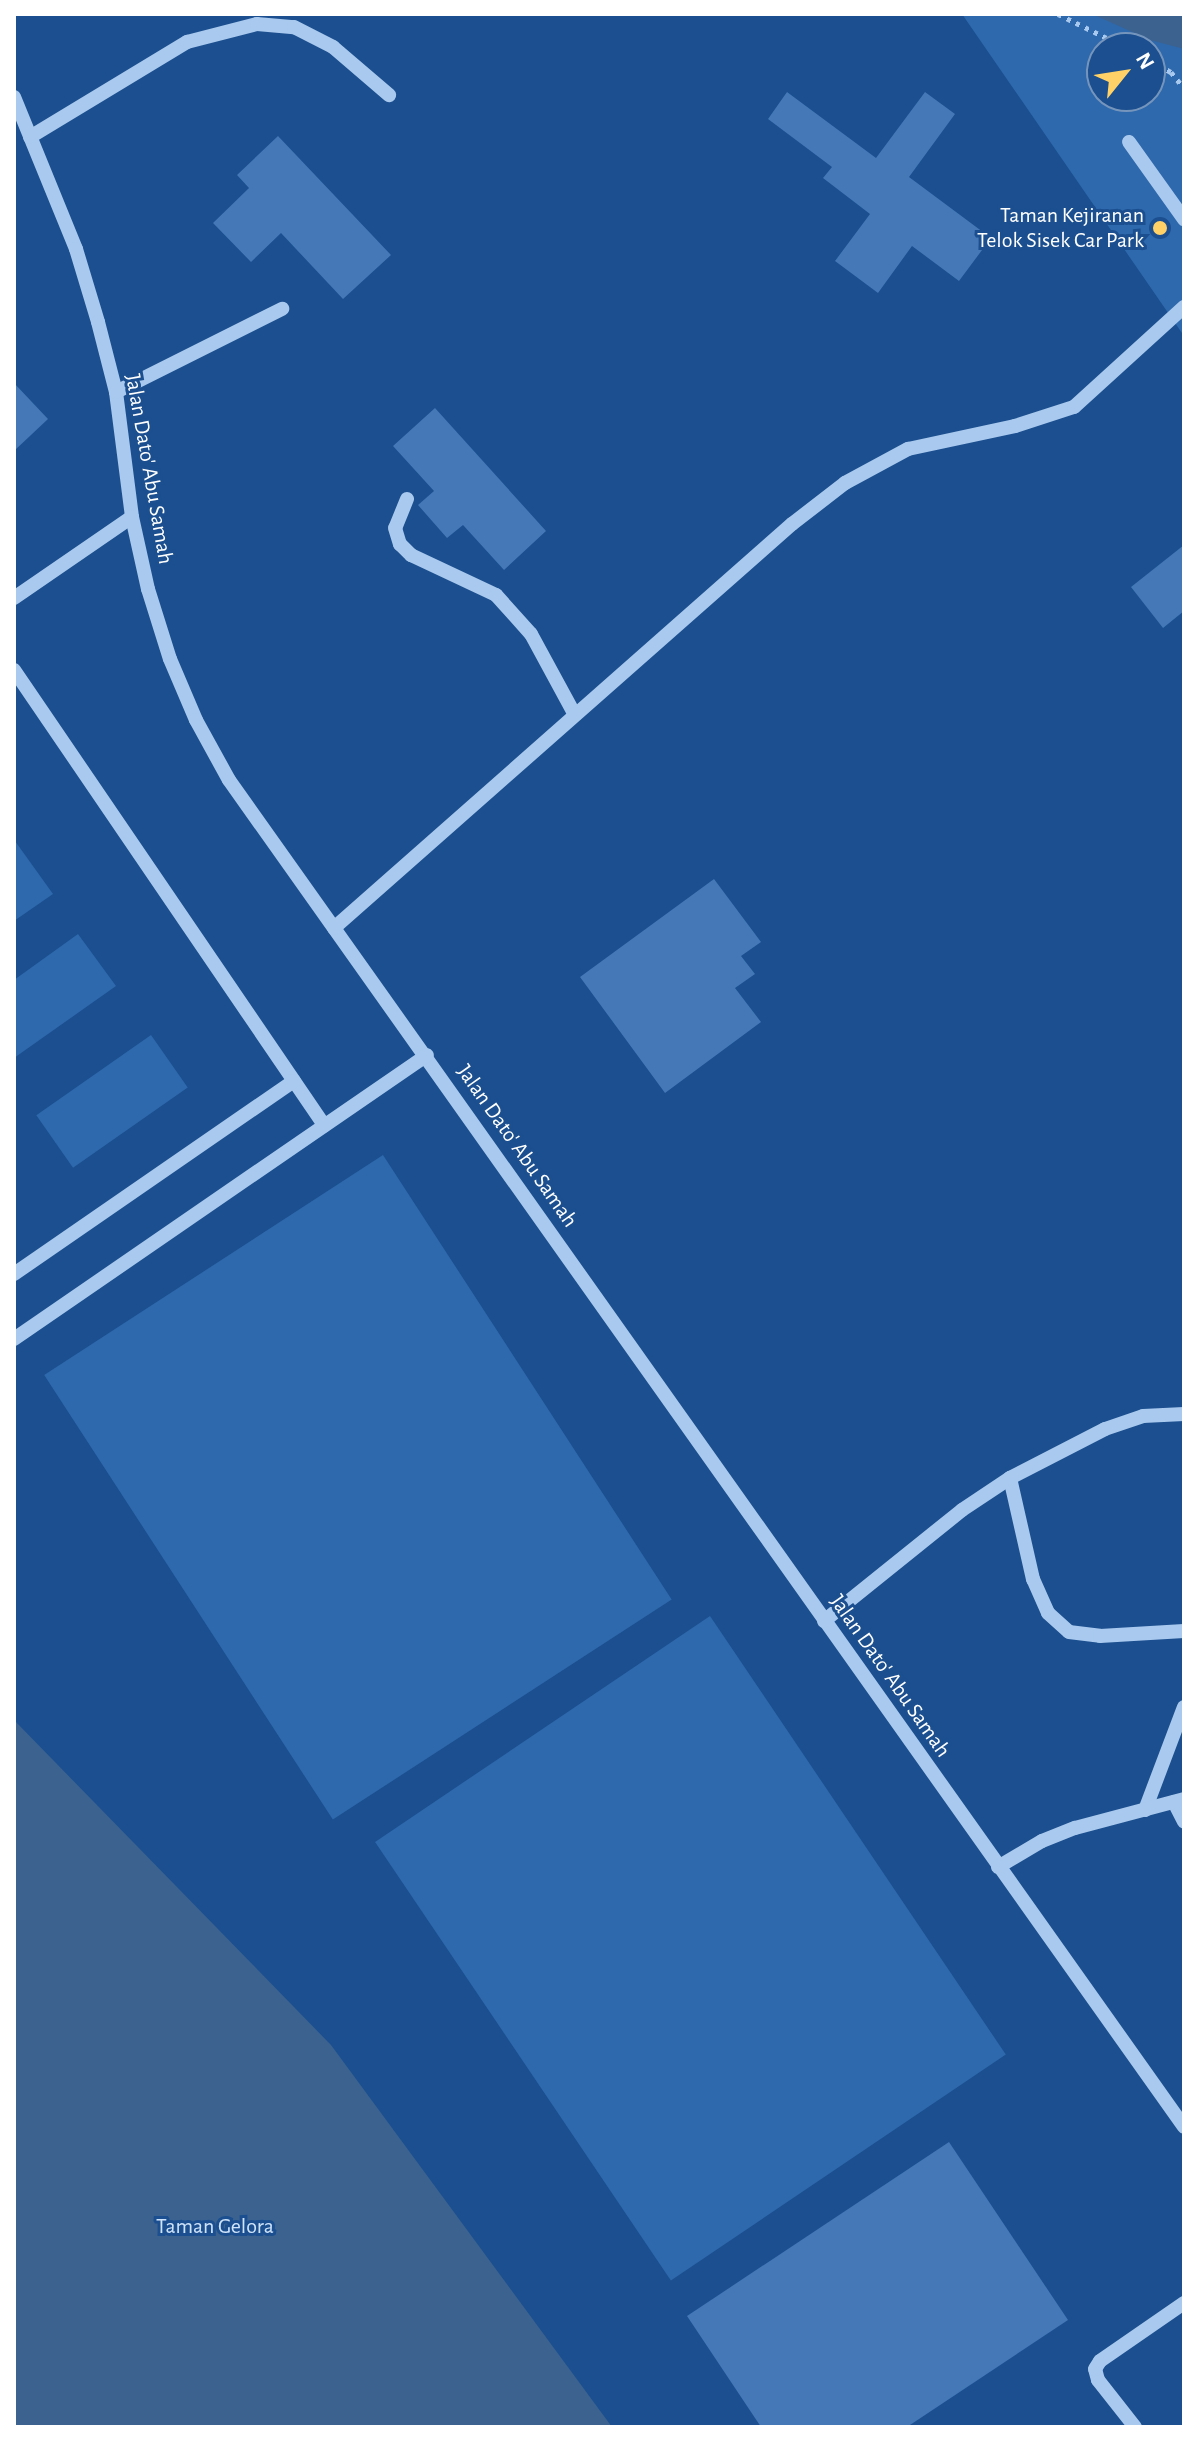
<!DOCTYPE html>
<style>
body{margin:0}
#map{position:relative;width:1198px;height:2441px;overflow:hidden;background:#1b4f8f;font-family:"Alegreya Sans",sans-serif}
div>[style]{position:absolute}
.green>*{inset:0;background:#2e69ad;transform-origin:0 0}
.water>*{inset:0;background:#3c6290}
.building>*{inset:0;background:#4478b7}
.path>*{height:5px;margin-top:-2.5px;transform-origin:0;background:repeating-linear-gradient(90deg,#a9c9ee 0 4px,transparent 0 10px)}
.minor>*{height:14px;margin:-7px;padding:0 7px;transform-origin:7px;border-radius:7px;background:#a9c9ee}
.dots>*{width:22px;height:22px;translate:-50% -50%;box-sizing:border-box;border:4px solid #1b4f8f;border-radius:50%}
span{translate:-50% -50%;white-space:nowrap;text-align:center;line-height:1.15;-webkit-text-stroke:6px #1b4f8f;paint-order:stroke}
.poi-label{font-size:22px;color:#fff}
.right{translate:-100% -50%;text-align:right}
.street-label{font-size:22px;color:#fff}
.park-label{font-size:22px;color:#cfe3fa}
.frame{position:absolute;inset:0;border:16px solid #fff;pointer-events:none}
.north{position:absolute;left:1086px;top:32px;width:80px;height:80px;box-sizing:border-box;background:#1b4f8f;border:2px solid #7695bc;border-radius:50%;rotate:60deg;font-size:22px;font-weight:700;line-height:32px;text-align:center;color:#fff}
.north::after{content:'';display:block;margin:auto;width:28px;height:36px;background:#ffd166;clip-path:polygon(50% 0,100% 100%,50% 72%,0 100%)}
</style>
<div id="map">
<div class="green">
<i style="clip-path:polygon(evenodd,962px 14px,1184px 14px,1184px 336px,962px 14px,1102px 48px,1150px 48px,1150px 96px,1102px 96px,1102px 48px)"></i>
<i style="clip-path:polygon(15px 841px,53px 894px,14px 921px,14px 842px)"></i>
<i style="clip-path:polygon(78px 934px,116px 986px,14px 1058px,14px 980px)"></i>
<i style="left:151px;top:1035px;width:64px;height:140px;rotate:55deg"></i>
<i style="left:383px;top:1155px;width:530px;height:404px;rotate:57deg"></i>
<i style="left:710px;top:1616px;width:529px;height:404px;rotate:56deg"></i>
</div>
<div class="water">
<i style="clip-path:polygon(1092px 14px,1184px 14px,1184px 49px,1150px 40px)"></i>
<i style="clip-path:polygon(14px 1720px,331px 2045px,612px 2427px,14px 2427px)"></i>
</div>
<div class="building">
<i style="clip-path:polygon(787px 92px,876px 158px,925px 92px,955px 114px,909px 177px,991px 238px,959px 281px,912px 246px,878px 293px,835px 261px,870px 214px,823px 178px,832px 167px,768px 119px)"></i>
<i style="clip-path:polygon(278px 136px,391px 255px,343px 299px,281px 233px,251px 262px,213px 223px,249px 188px,237px 175px)"></i>
<i style="clip-path:polygon(14px 383px,48px 419px,14px 451px)"></i>
<i style="clip-path:polygon(435px 408px,546px 531px,504px 570px,463px 525px,447px 538px,418px 505px,434px 491px,393px 446px)"></i>
<i style="clip-path:polygon(1184px 545px,1184px 611px,1163px 628px,1131px 587px)"></i>
<i style="clip-path:polygon(714px 879px,761px 942px,741px 956px,755px 974px,735px 988px,761px 1022px,665px 1093px,580px 977px)"></i>
<i style="clip-path:polygon(949px 2142px,1068px 2320px,907px 2427px,761px 2427px,687px 2316px)"></i>
</div>
<div class="path">
<i style="left:1058px;top:14px;width:77px;rotate:26.2deg"></i>
<i style="left:1150px;top:60px;width:24px;rotate:30deg"></i>
<i style="left:1171px;top:72px;width:21px;rotate:51deg"></i>
</div>
<div class="minor">
<i style="left:14px;top:97px;width:164px;rotate:67.8deg"></i>
<i style="left:76px;top:249px;width:76px;rotate:73.2deg"></i>
<i style="left:98px;top:322px;width:72px;rotate:75.6deg"></i>
<i style="left:116px;top:392px;width:126px;rotate:82.7deg"></i>
<i style="left:132px;top:517px;width:74px;rotate:77.5deg"></i>
<i style="left:148px;top:589px;width:73px;rotate:72.6deg"></i>
<i style="left:170px;top:659px;width:66px;rotate:66.9deg"></i>
<i style="left:196px;top:720px;width:68px;rotate:61.2deg"></i>
<i style="left:229px;top:780px;width:1651px;rotate:54.66deg"></i>
<i style="left:30px;top:137px;width:184px;rotate:-31.2deg"></i>
<i style="left:187px;top:42px;width:72px;rotate:-14.4deg"></i>
<i style="left:257px;top:24px;width:37px;rotate:5deg"></i>
<i style="left:294px;top:27px;width:44px;rotate:27.1deg"></i>
<i style="left:333px;top:47px;width:74px;rotate:40.6deg"></i>
<i style="left:1129px;top:142px;width:95px;rotate:54.5deg"></i>
<i style="left:116px;top:392px;width:186px;rotate:-26.6deg"></i>
<i style="left:407px;top:499px;width:31px;rotate:112deg"></i>
<i style="left:395px;top:528px;width:17px;rotate:73deg"></i>
<i style="left:400px;top:544px;width:16px;rotate:45deg"></i>
<i style="left:411px;top:555px;width:94px;rotate:25.2deg"></i>
<i style="left:496px;top:595px;width:52px;rotate:48.1deg"></i>
<i style="left:531px;top:634px;width:92px;rotate:61.5deg"></i>
<i style="left:14px;top:598px;width:143px;rotate:-34.5deg"></i>
<i style="left:14px;top:670px;width:551px;rotate:55.73deg"></i>
<i style="left:334px;top:928px;width:611px;rotate:-41.42deg"></i>
<i style="left:792px;top:524px;width:67px;rotate:-37.7deg"></i>
<i style="left:845px;top:483px;width:72px;rotate:-28.4deg"></i>
<i style="left:908px;top:449px;width:109px;rotate:-12.1deg"></i>
<i style="left:1015px;top:426px;width:62px;rotate:-17.9deg"></i>
<i style="left:1074px;top:407px;width:149px;rotate:-42.3deg"></i>
<i style="left:14px;top:1274px;width:340px;rotate:-34.6deg"></i>
<i style="left:14px;top:1339px;width:501px;rotate:-34.51deg"></i>
<i style="left:1010px;top:1478px;width:104px;rotate:77.2deg"></i>
<i style="left:1033px;top:1579px;width:37px;rotate:66deg"></i>
<i style="left:1048px;top:1613px;width:28px;rotate:42deg"></i>
<i style="left:1069px;top:1632px;width:31px;rotate:7deg"></i>
<i style="left:1100px;top:1636px;width:84px;rotate:-3.4deg"></i>
<i style="left:824px;top:1621px;width:177px;rotate:-38.8deg"></i>
<i style="left:962px;top:1510px;width:58px;rotate:-33.7deg"></i>
<i style="left:1010px;top:1478px;width:107px;rotate:-27.3deg"></i>
<i style="left:1105px;top:1429px;width:40px;rotate:-18.9deg"></i>
<i style="left:1143px;top:1416px;width:41px;rotate:-2.8deg"></i>
<i style="left:1174px;top:1802px;width:22px;rotate:63deg"></i>
<i style="left:1145px;top:1810px;width:110px;rotate:-69.3deg"></i>
<i style="left:998px;top:1867px;width:51px;rotate:-30.6deg"></i>
<i style="left:1042px;top:1841px;width:35px;rotate:-22deg"></i>
<i style="left:1075px;top:1828px;width:113px;rotate:-14.9deg"></i>
<i style="left:1135px;top:2427px;width:60px;rotate:-128.2deg"></i>
<i style="left:1098px;top:2380px;width:11px;rotate:-105deg"></i>
<i style="left:1095px;top:2369px;width:9px;rotate:-58deg"></i>
<i style="left:1100px;top:2361px;width:102px;rotate:-34.6deg"></i>
</div>
<div class="dots">
<i style="left:1160px;top:228px;background:#ffd166"></i>
</div>
<div class="poi-label">
<span class="right" style="left:1144px;top:228px">Taman Kejiranan<br>Telok Sisek Car Park</span>
</div>
<div class="street-label">
<span style="left:149px;top:469px;rotate:80deg">Jalan Dato' Abu Samah</span>
<span style="left:517px;top:1146px;rotate:55deg">Jalan Dato' Abu Samah</span>
<span style="left:890px;top:1676px;rotate:55deg">Jalan Dato' Abu Samah</span>
</div>
<div class="park-label">
<span style="left:215px;top:2227px">Taman Gelora</span>
</div>
<div class="frame"></div>
<div class="north">N</div>
</div>
